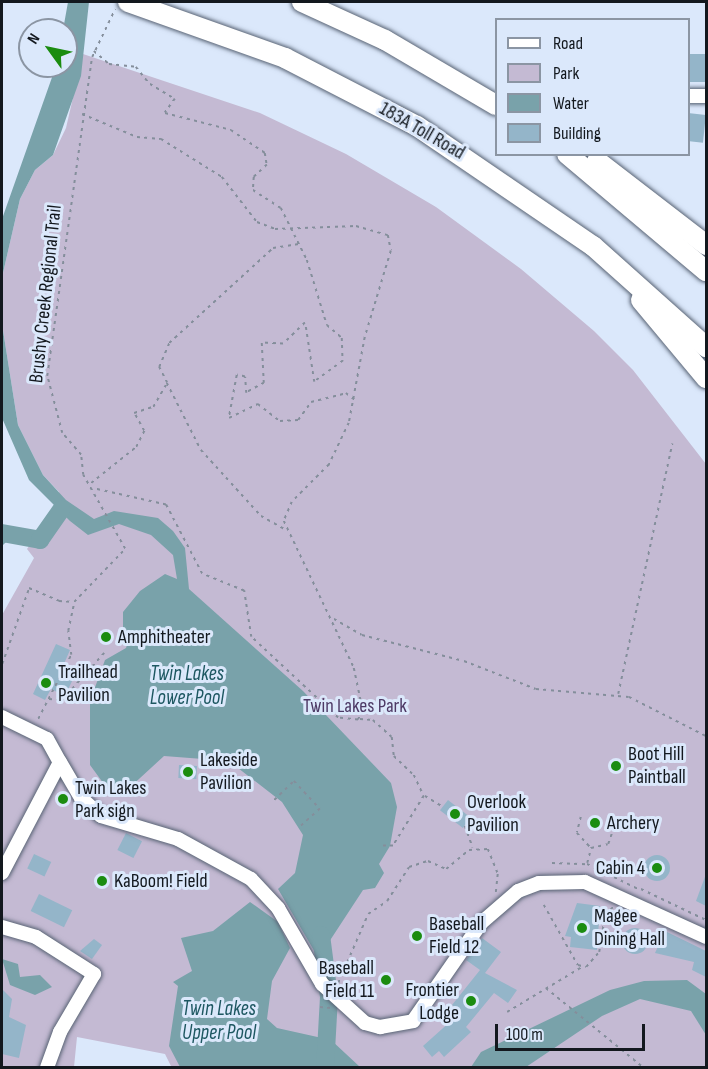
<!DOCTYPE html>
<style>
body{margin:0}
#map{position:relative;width:708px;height:1069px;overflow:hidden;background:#dbe8fb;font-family:"Sofia Sans Condensed",sans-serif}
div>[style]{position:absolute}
.green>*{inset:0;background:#c4bad3}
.water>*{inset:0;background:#79a2aa}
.stream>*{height:3px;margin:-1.5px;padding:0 1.5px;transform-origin:1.5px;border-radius:1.5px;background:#79a2aa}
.river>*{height:18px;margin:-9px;padding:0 9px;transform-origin:9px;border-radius:9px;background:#79a2aa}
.building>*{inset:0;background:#94b5c9;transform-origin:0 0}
.round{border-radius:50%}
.path>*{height:1.5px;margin-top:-0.75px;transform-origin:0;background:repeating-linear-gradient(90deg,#848e9b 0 3px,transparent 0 7.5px)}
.roads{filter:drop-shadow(0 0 2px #586374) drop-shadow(0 0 2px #586374)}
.minor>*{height:14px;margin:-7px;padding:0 7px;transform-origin:7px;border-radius:7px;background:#fff}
.highway>*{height:20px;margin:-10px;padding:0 10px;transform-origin:10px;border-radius:10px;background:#fff}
.dots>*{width:16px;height:16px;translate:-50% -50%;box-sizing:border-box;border:3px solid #dbe8fb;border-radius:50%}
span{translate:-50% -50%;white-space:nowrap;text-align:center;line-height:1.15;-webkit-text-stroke:6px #dbe8fb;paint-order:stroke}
.street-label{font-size:20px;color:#13181e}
.poi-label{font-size:20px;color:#13181e}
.left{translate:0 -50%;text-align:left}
.right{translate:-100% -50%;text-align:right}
.park-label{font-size:20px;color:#4d3965}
.water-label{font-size:21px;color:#1d5761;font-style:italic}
.frame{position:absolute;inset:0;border:3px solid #13181e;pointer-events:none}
.legend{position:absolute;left:495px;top:18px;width:195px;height:138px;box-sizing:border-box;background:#dbe8fb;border:2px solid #8b95a3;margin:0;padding:8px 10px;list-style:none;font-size:18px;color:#13181e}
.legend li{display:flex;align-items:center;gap:12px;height:30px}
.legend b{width:30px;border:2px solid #8b95a3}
.north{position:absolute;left:18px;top:18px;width:60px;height:60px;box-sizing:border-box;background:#dbe8fb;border:2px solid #8b95a3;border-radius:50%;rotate:303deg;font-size:16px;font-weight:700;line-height:24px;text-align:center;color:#13181e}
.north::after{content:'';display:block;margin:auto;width:21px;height:27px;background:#1b8c10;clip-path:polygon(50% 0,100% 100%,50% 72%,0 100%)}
.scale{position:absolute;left:495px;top:1024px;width:150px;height:27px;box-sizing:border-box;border:3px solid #13181e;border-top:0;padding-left:8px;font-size:18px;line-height:21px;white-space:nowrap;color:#13181e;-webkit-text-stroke:4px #dbe8fb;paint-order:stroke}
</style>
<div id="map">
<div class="green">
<i style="clip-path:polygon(83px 54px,260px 113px,346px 154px,436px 207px,521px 269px,594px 331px,633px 370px,706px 464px,706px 1067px,172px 1068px,165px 1054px,77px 1037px,74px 1067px,2px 1067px,2px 615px,34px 558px,27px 549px,57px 507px,59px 492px,43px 475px,18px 425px,2px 324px,3px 273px,20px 199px,35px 170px,53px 155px,66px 128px)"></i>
</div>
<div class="water">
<i style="clip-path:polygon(68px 2px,89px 2px,81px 76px,53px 155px,35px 170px,20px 199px,3px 273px,2px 324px,18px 425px,43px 475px,66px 500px,94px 519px,114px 511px,158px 518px,173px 531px,185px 548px,189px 589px,303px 691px,391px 783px,397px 807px,390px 846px,379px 864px,384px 873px,375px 888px,363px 890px,327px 945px,327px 958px,316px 954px,278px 889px,295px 873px,303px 835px,282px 802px,229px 761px,164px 756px,127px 790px,109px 791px,90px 765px,90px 701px,105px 660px,126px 648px,129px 639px,123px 630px,123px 612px,140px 591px,165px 574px,177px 579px,173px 555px,151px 535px,119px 524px,88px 535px,70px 521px,29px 480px,2px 418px,2px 219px,56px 66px,66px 66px,63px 30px)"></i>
<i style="clip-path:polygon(250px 902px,278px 922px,290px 948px,272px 981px,267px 1019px,277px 1028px,331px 1040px,360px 1067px,180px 1067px,169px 1046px,178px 986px,173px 982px,192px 971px,181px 938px,213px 931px)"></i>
<i style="clip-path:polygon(2px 959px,18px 964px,20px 977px,40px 975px,52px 987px,35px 995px,10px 985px)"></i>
<i style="clip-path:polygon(687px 980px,706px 994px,706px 1035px,691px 1011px,640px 999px,602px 1016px,526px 1067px,471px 1067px,481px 1052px,610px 990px,644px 981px)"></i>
</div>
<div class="stream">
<i style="left:2px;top:543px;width:11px;rotate:-45deg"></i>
</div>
<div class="river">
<i style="left:2px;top:533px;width:39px;rotate:10deg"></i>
<i style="left:40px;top:540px;width:37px;rotate:-55deg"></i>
<i style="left:321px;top:935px;width:63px;rotate:82.6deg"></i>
<i style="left:329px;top:997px;width:71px;rotate:93.2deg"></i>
</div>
<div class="building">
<i style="left:689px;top:54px;width:17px;height:28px"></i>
<i style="left:688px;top:113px;width:18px;height:28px;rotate:6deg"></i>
<i style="clip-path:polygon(56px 644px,70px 650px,60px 673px,73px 679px,65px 696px,51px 689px,45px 700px,33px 694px)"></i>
<i style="left:179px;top:765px;width:18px;height:13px;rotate:3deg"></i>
<i style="left:448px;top:800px;width:29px;height:13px;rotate:38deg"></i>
<i style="left:126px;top:833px;width:18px;height:19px;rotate:27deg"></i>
<i style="left:34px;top:854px;width:19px;height:16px;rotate:25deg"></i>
<i class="round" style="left:644px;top:855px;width:26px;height:26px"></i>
<i style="clip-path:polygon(706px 874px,706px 906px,696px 901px)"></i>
<i style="left:39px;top:894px;width:37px;height:19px;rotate:26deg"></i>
<i style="clip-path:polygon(577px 903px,600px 906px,597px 950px,570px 947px,571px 937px,565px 936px)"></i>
<i class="round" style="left:622px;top:928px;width:26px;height:26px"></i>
<i style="clip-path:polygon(665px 931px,706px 951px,706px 977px,692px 970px,694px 962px,655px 953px)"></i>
<i style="clip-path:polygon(482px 938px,501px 952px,485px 973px,517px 990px,508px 1003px,494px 993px,466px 1027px,471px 1032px,444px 1057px,439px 1051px,432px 1057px,423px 1046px,461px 1012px,452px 1005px,480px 970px,466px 960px)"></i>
<i style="clip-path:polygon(94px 939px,102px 945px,92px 959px,80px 951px)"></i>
<i style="clip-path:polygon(2px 989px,12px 999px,9px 1017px,26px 1025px,19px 1058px,2px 1054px)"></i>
</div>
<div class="path">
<i style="left:94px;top:51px;width:20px;rotate:41deg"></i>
<i style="left:109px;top:64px;width:27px;rotate:6deg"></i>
<i style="left:136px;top:67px;width:22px;rotate:51deg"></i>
<i style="left:150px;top:84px;width:29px;rotate:31deg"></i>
<i style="left:175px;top:99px;width:17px;rotate:126deg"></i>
<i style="left:165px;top:113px;width:68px;rotate:14.4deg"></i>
<i style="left:231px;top:130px;width:41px;rotate:34.1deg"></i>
<i style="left:265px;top:153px;width:12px;rotate:81deg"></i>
<i style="left:267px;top:165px;width:18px;rotate:137deg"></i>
<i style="left:254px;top:177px;width:13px;rotate:94deg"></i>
<i style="left:253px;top:190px;width:33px;rotate:33deg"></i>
<i style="left:281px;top:208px;width:58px;rotate:63.4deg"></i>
<i style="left:307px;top:260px;width:68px;rotate:72.9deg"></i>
<i style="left:327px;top:325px;width:20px;rotate:41deg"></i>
<i style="left:342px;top:338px;width:23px;rotate:88deg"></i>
<i style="left:343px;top:361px;width:36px;rotate:144deg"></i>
<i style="left:314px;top:382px;width:60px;rotate:-98.7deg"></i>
<i style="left:305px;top:323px;width:30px;rotate:136deg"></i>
<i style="left:283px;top:344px;width:21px;rotate:-177deg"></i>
<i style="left:262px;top:343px;width:40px;rotate:87.1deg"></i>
<i style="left:264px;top:383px;width:21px;rotate:151deg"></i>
<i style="left:246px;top:393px;width:16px;rotate:-94deg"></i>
<i style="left:245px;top:377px;width:8px;rotate:-166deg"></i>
<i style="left:237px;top:375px;width:44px;rotate:100.5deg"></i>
<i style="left:229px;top:418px;width:32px;rotate:-26deg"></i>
<i style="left:258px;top:404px;width:28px;rotate:38deg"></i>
<i style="left:280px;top:421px;width:18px;rotate:-3deg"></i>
<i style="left:298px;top:420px;width:22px;rotate:-54deg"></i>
<i style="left:311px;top:402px;width:36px;rotate:-14deg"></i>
<i style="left:346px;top:393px;width:11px;rotate:38deg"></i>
<i style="left:82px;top:114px;width:60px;rotate:22.7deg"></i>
<i style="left:137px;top:137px;width:24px;rotate:5deg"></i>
<i style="left:161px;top:139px;width:72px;rotate:31.9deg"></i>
<i style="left:222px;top:177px;width:57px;rotate:52.1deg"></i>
<i style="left:257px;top:222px;width:19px;rotate:21deg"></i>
<i style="left:275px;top:229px;width:81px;rotate:-2.1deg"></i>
<i style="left:356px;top:226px;width:33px;rotate:16deg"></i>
<i style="left:388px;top:235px;width:16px;rotate:79deg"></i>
<i style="left:391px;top:251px;width:90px;rotate:106.8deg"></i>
<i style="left:365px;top:337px;width:87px;rotate:100.5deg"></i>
<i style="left:349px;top:423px;width:47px;rotate:115.5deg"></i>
<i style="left:329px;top:465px;width:52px;rotate:135deg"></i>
<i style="left:292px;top:502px;width:21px;rotate:113deg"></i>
<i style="left:284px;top:521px;width:163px;rotate:64.5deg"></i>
<i style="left:354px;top:668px;width:44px;rotate:78.2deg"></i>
<i style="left:363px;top:711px;width:10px;rotate:119deg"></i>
<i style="left:358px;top:720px;width:20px;rotate:-174deg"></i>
<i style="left:338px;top:718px;width:119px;rotate:-137deg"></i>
<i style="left:251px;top:637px;width:47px;rotate:-98.7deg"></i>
<i style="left:244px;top:591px;width:45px;rotate:-158deg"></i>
<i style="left:202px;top:574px;width:78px;rotate:-117.6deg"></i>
<i style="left:166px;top:505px;width:73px;rotate:-167.3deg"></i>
<i style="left:167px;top:383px;width:18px;rotate:-117deg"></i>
<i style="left:159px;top:367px;width:26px;rotate:-67deg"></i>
<i style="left:169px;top:343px;width:141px;rotate:-42.4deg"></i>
<i style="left:273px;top:248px;width:26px;rotate:-9deg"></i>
<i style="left:91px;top:483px;width:58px;rotate:-38.7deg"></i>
<i style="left:136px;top:447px;width:18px;rotate:-63deg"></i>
<i style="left:144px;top:431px;width:21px;rotate:-119deg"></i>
<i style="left:134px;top:413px;width:20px;rotate:-18deg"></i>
<i style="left:153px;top:407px;width:28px;rotate:-60deg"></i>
<i style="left:167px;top:383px;width:75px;rotate:63.1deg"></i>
<i style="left:201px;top:450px;width:89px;rotate:47.7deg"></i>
<i style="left:261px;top:516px;width:26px;rotate:29deg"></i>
<i style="left:334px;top:619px;width:32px;rotate:30deg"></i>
<i style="left:362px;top:635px;width:105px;rotate:14.3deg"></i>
<i style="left:464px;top:661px;width:77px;rotate:21.3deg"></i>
<i style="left:536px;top:689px;width:93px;rotate:4.9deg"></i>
<i style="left:629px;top:697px;width:86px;rotate:26.9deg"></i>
<i style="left:2px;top:664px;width:81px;rotate:-70.4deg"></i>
<i style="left:29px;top:588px;width:33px;rotate:23deg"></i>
<i style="left:59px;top:601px;width:15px;rotate:4deg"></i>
<i style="left:74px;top:602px;width:74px;rotate:-46.1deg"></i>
<i style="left:125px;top:549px;width:85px;rotate:-119.6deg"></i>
<i style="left:83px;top:475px;width:20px;rotate:-96deg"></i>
<i style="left:81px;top:455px;width:29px;rotate:-131deg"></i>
<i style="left:62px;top:433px;width:59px;rotate:-104.7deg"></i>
<i style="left:47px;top:376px;width:322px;rotate:-82deg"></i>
<i style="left:92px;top:57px;width:53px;rotate:-64.4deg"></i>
<i style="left:618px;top:694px;width:256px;rotate:-77.8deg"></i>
<i style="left:49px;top:699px;width:13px;rotate:4deg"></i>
<i style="left:62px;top:700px;width:63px;rotate:-48.2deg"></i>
<i style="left:38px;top:719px;width:72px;rotate:-62.7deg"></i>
<i style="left:71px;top:655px;width:24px;rotate:-97deg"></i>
<i style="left:68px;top:631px;width:30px;rotate:-78deg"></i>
<i style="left:360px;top:719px;width:13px;rotate:4deg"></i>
<i style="left:373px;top:720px;width:25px;rotate:42deg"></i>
<i style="left:392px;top:737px;width:19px;rotate:84deg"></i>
<i style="left:394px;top:756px;width:28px;rotate:44deg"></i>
<i style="left:414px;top:775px;width:23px;rotate:65deg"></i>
<i style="left:424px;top:796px;width:59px;rotate:121.8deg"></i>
<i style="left:393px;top:846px;width:12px;rotate:180deg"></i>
<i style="left:425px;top:796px;width:21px;rotate:31deg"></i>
<i style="left:274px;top:800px;width:28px;rotate:-44deg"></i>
<i style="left:294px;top:781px;width:38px;rotate:47deg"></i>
<i style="left:320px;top:809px;width:27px;rotate:138deg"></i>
<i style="left:581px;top:817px;width:16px;rotate:104deg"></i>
<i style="left:577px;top:833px;width:21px;rotate:47deg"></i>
<i style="left:591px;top:848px;width:17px;rotate:-13deg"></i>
<i style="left:608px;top:844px;width:21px;rotate:-71deg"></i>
<i style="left:465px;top:826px;width:23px;rotate:70deg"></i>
<i style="left:552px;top:863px;width:35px;rotate:2deg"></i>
<i style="left:587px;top:864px;width:59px;rotate:26.1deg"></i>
<i style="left:587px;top:863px;width:16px;rotate:-75deg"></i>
<i style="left:641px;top:889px;width:72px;rotate:25.5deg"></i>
<i style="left:544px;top:905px;width:69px;rotate:60.5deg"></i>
<i style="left:578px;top:965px;width:8px;rotate:14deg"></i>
<i style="left:586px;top:967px;width:20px;rotate:-49deg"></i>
<i style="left:599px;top:952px;width:37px;rotate:-81deg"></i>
<i style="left:605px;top:915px;width:11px;rotate:-45deg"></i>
<i style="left:338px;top:983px;width:75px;rotate:-66.5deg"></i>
<i style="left:368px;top:914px;width:23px;rotate:-34deg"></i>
<i style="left:387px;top:901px;width:40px;rotate:-57.1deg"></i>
<i style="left:409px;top:867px;width:20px;rotate:-18deg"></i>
<i style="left:428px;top:861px;width:20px;rotate:24deg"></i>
<i style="left:446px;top:869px;width:30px;rotate:-40deg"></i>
<i style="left:469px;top:850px;width:19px;rotate:-3deg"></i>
<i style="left:488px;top:849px;width:27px;rotate:68deg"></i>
<i style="left:498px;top:874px;width:19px;rotate:96deg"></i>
<i style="left:546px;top:988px;width:127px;rotate:39.2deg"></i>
<i style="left:320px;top:1007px;width:11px;rotate:5deg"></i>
<i style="left:507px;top:1012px;width:87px;rotate:-31deg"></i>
</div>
<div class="roads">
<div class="minor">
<i style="left:688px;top:96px;width:18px"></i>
<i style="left:2px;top:717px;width:50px;rotate:26.1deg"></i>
<i style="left:47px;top:739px;width:26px;rotate:61deg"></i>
<i style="left:2px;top:873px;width:125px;rotate:-62.4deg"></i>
<i style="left:60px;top:762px;width:42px;rotate:59.7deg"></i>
<i style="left:81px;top:798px;width:27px;rotate:42deg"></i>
<i style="left:101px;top:816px;width:80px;rotate:16.6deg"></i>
<i style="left:178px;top:839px;width:83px;rotate:28.7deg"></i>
<i style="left:251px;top:879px;width:40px;rotate:47deg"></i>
<i style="left:278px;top:908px;width:88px;rotate:59.9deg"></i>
<i style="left:322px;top:984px;width:58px;rotate:42.2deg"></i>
<i style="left:365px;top:1023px;width:16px;rotate:15deg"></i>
<i style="left:380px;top:1027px;width:34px;rotate:-10deg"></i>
<i style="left:413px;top:1021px;width:119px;rotate:-55.2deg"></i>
<i style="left:481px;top:923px;width:49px;rotate:-40.9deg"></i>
<i style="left:518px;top:891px;width:22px;rotate:-21deg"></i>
<i style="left:539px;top:883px;width:46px;rotate:-1.2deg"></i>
<i style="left:585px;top:882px;width:133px;rotate:24.4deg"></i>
<i style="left:2px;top:927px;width:35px;rotate:16deg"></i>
<i style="left:36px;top:937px;width:69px;rotate:32.5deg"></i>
<i style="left:94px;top:974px;width:67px;rotate:120.4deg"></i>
<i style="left:60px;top:1032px;width:38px;rotate:110deg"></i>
</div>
<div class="highway">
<i style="left:128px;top:2px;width:167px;rotate:19.6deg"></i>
<i style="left:285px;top:58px;width:148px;rotate:27.3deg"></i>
<i style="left:417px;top:126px;width:213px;rotate:34.3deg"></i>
<i style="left:593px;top:246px;width:152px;rotate:41.8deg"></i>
<i style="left:302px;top:2px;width:91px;rotate:24.6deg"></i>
<i style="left:385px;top:40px;width:129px;rotate:30.4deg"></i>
<i style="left:567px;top:154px;width:182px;rotate:40.1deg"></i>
<i style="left:597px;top:161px;width:138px;rotate:37.6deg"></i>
<i style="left:641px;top:300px;width:102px;rotate:50.2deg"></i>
</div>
</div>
<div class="dots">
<i style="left:106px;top:637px;background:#1b8c10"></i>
<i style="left:46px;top:683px;background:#1b8c10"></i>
<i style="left:616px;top:766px;background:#1b8c10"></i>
<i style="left:188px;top:772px;background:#1b8c10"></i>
<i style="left:63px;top:799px;background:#1b8c10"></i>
<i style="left:455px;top:814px;background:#1b8c10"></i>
<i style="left:595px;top:823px;background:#1b8c10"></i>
<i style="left:657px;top:868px;background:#1b8c10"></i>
<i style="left:102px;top:881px;background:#1b8c10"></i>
<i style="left:582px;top:928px;background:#1b8c10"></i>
<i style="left:417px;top:936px;background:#1b8c10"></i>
<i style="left:386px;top:980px;background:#1b8c10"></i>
<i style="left:471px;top:1001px;background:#1b8c10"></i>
</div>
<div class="street-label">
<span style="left:422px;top:131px;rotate:30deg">183A Toll Road</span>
<span style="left:46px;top:294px;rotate:-84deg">Brushy Creek Regional Trail</span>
</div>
<div class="poi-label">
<span class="left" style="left:118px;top:637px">Amphitheater</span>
<span class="left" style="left:58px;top:684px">Trailhead<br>Pavilion</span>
<span class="left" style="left:628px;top:766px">Boot Hill<br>Paintball</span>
<span class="left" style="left:200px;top:772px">Lakeside<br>Pavilion</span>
<span class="left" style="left:75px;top:800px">Twin Lakes<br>Park sign</span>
<span class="left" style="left:467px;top:814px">Overlook<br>Pavilion</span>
<span class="left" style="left:607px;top:823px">Archery</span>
<span class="right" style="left:645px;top:868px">Cabin 4</span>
<span class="left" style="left:114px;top:881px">KaBoom! Field</span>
<span class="left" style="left:594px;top:928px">Magee<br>Dining Hall</span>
<span class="left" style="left:429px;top:936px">Baseball<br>Field 12</span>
<span class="right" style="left:374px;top:980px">Baseball<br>Field 11</span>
<span class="right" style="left:459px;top:1002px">Frontier<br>Lodge</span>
</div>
<div class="park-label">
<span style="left:355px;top:706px">Twin Lakes Park</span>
</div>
<div class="water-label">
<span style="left:187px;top:686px">Twin Lakes<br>Lower Pool</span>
<span style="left:219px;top:1021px">Twin Lakes<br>Upper Pool</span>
</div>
<div class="frame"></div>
<ul class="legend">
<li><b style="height:8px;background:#fff"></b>Road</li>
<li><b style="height:16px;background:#c4bad3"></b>Park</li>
<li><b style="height:16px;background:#79a2aa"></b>Water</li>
<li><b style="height:16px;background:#94b5c9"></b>Building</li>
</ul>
<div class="north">N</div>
<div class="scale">100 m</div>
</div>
